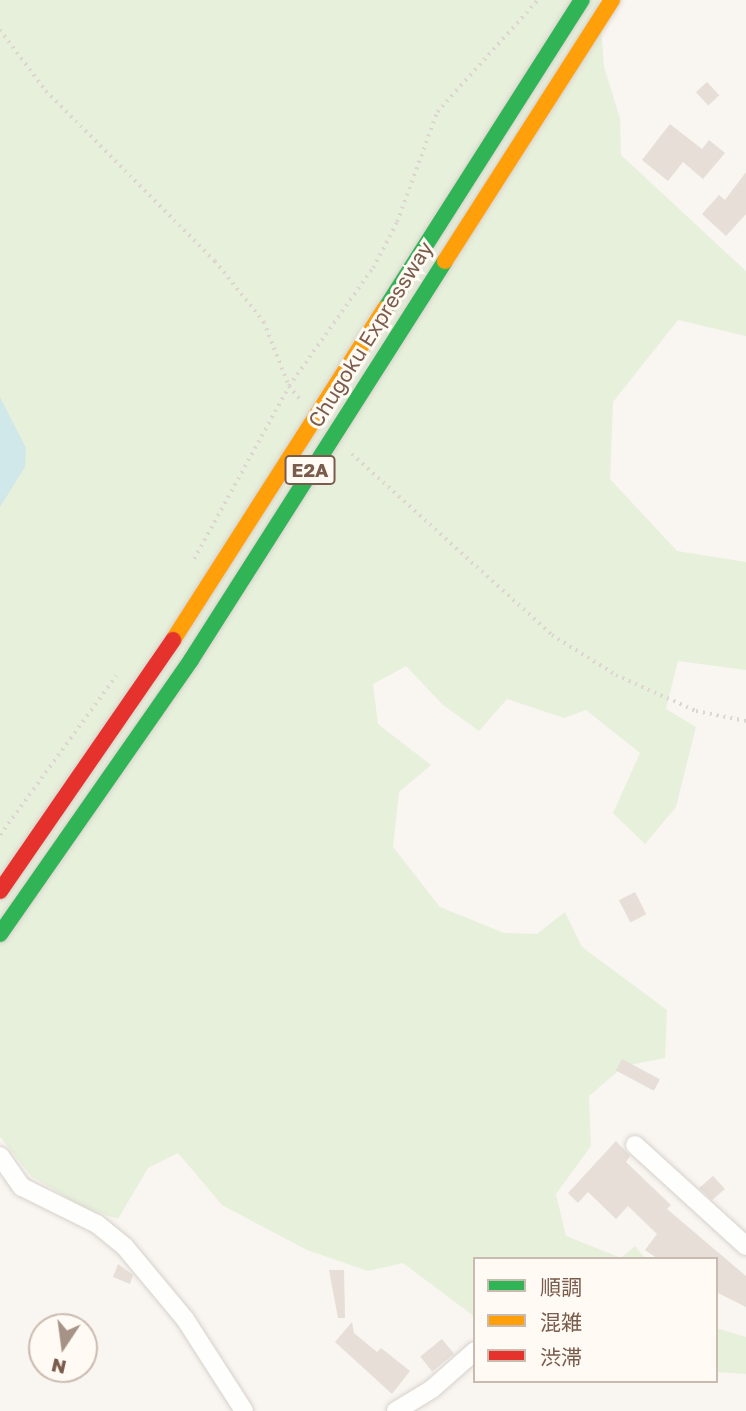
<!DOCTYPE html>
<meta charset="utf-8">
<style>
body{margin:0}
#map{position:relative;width:746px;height:1411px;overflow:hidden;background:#f9f5f0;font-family:"Golos Text","Noto Sans JP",sans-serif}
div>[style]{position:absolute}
.green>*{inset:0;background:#e7f0db}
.water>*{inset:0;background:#d0e8ea}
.building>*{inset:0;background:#e6ded7;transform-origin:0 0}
.path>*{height:3.5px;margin-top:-1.75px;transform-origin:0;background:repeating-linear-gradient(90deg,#dcd5d0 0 2px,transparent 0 7px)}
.roads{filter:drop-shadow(0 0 2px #d7d1cb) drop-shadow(0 0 2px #d7d1cb)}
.street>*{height:18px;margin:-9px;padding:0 9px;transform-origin:9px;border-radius:9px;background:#fefefd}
.fast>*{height:16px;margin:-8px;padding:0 8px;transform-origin:8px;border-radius:8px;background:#30b455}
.slow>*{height:16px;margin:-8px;padding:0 8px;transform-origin:8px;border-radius:8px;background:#ff9f0a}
.jam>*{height:16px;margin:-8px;padding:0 8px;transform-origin:8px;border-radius:8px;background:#e5322d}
span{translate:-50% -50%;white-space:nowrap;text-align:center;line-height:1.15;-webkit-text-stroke:6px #fffaf3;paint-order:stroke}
.shield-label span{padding:2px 5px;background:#fffaf3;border:2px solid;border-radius:5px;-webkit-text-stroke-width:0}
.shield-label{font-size:19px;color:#7a5c4d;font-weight:700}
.street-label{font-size:21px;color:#7a5c4d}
.legend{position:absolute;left:473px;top:1257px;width:245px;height:126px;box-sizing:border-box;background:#fffaf3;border:2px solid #cabbb1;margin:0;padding:9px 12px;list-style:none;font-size:21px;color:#7a5c4d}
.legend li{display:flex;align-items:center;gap:14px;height:35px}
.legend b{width:35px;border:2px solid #cabbb1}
.north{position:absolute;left:28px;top:1313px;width:70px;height:70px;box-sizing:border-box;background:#fffaf3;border:2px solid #cabbb1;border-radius:50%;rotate:193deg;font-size:19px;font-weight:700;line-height:28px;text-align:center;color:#7a5c4d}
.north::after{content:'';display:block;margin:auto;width:24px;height:32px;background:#a69286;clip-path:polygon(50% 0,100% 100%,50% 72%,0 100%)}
</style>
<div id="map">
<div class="green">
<i style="clip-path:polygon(0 0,599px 0,604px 67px,620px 118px,621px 155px,746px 271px,746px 336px,678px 320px,613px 402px,610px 479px,677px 551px,746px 562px,746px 670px,678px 661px,666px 709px,696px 727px,676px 807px,645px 844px,613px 813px,640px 753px,586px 710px,564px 718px,507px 699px,479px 731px,443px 705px,406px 666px,373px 684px,378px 724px,431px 765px,399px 792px,393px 847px,440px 907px,504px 933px,537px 934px,565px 912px,582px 947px,667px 1010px,665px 1058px,624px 1066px,589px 1096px,591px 1146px,556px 1194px,566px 1236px,621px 1258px,635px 1246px,646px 1259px,475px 1259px,475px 1317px,403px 1263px,368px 1271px,307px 1250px,222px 1205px,178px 1153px,148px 1168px,118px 1219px,83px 1207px,31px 1176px,0 1137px)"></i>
<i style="clip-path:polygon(716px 1328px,746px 1337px,746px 1374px,716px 1372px)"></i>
</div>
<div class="water">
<i style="clip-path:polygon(0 397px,26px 448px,25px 467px,0 507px)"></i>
</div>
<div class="building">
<i style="left:707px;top:82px;width:18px;height:15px;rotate:47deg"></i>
<i style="clip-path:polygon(670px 124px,702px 149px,709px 140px,725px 153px,703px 179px,683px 162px,668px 181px,642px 160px)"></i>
<i style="clip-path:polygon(746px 172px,746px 214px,726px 236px,702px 214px,719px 195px,725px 200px)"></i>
<i style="left:635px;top:892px;width:25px;height:18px;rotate:63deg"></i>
<i style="left:622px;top:1059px;width:43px;height:13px;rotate:28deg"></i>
<i style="clip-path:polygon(616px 1141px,630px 1156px,626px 1162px,671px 1205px,667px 1209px,746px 1276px,746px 1307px,716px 1292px,716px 1259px,658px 1259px,645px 1250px,657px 1234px,628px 1206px,616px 1219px,588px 1192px,578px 1203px,568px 1193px)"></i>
<i style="clip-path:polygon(713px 1176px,725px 1189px,712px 1200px,699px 1188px)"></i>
<i style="clip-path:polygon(118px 1264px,133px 1275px,130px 1284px,113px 1277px)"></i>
<i style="clip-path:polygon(329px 1270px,344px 1270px,345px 1318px,338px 1318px)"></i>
<i style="clip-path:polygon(352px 1322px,354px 1333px,377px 1352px,381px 1348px,410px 1371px,392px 1394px,335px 1342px)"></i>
<i style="left:442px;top:1339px;width:19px;height:28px;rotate:51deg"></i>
</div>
<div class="path">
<i style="left:0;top:30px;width:76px;rotate:53deg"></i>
<i style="left:46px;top:91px;width:240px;rotate:45.2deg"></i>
<i style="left:215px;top:261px;width:78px;rotate:51.2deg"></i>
<i style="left:264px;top:322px;width:69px;rotate:68.7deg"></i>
<i style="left:289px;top:386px;width:17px;rotate:50deg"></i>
<i style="left:352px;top:454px;width:270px;rotate:42.1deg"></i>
<i style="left:552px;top:635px;width:75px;rotate:32deg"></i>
<i style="left:616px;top:675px;width:88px;rotate:24.2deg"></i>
<i style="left:696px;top:711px;width:51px;rotate:11.3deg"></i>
<i style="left:194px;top:559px;width:197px;rotate:-61.2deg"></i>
<i style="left:289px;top:386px;width:145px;rotate:-54.6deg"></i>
<i style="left:373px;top:268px;width:52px;rotate:-62.4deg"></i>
<i style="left:397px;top:222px;width:117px;rotate:-70deg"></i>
<i style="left:437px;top:112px;width:151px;rotate:-48deg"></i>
<i style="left:0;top:835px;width:197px;rotate:-53.9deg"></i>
</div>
<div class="roads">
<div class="street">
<i style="left:635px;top:1145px;width:150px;rotate:42.3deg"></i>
<i style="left:0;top:1156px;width:38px;rotate:55deg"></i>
<i style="left:22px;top:1187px;width:84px;rotate:26.3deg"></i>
<i style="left:97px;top:1224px;width:36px;rotate:39deg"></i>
<i style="left:125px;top:1247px;width:94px;rotate:50.2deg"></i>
<i style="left:185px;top:1319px;width:109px;rotate:57.3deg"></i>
<i style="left:396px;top:1411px;width:42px;rotate:-31.4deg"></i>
<i style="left:432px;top:1389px;width:57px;rotate:-41.5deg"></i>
</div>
<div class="fast">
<i style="left:385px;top:309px;width:366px;rotate:-57.5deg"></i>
<i style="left:0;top:934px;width:334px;rotate:-55.1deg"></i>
<i style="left:191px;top:660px;width:473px;rotate:-57.5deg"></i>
</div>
<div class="slow">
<i style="left:445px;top:261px;width:310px;rotate:-57.4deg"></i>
<i style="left:173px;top:640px;width:393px;rotate:-57.4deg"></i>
</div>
<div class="jam">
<i style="left:0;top:891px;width:305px;rotate:-55.4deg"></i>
</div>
</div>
<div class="shield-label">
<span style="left:310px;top:470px">E2A</span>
</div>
<div class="street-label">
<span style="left:370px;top:334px;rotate:-58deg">Chugoku Expressway</span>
</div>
<ul class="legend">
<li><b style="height:9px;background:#30b455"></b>順調</li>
<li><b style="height:9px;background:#ff9f0a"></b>混雑</li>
<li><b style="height:9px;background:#e5322d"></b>渋滞</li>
</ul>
<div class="north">N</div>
</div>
